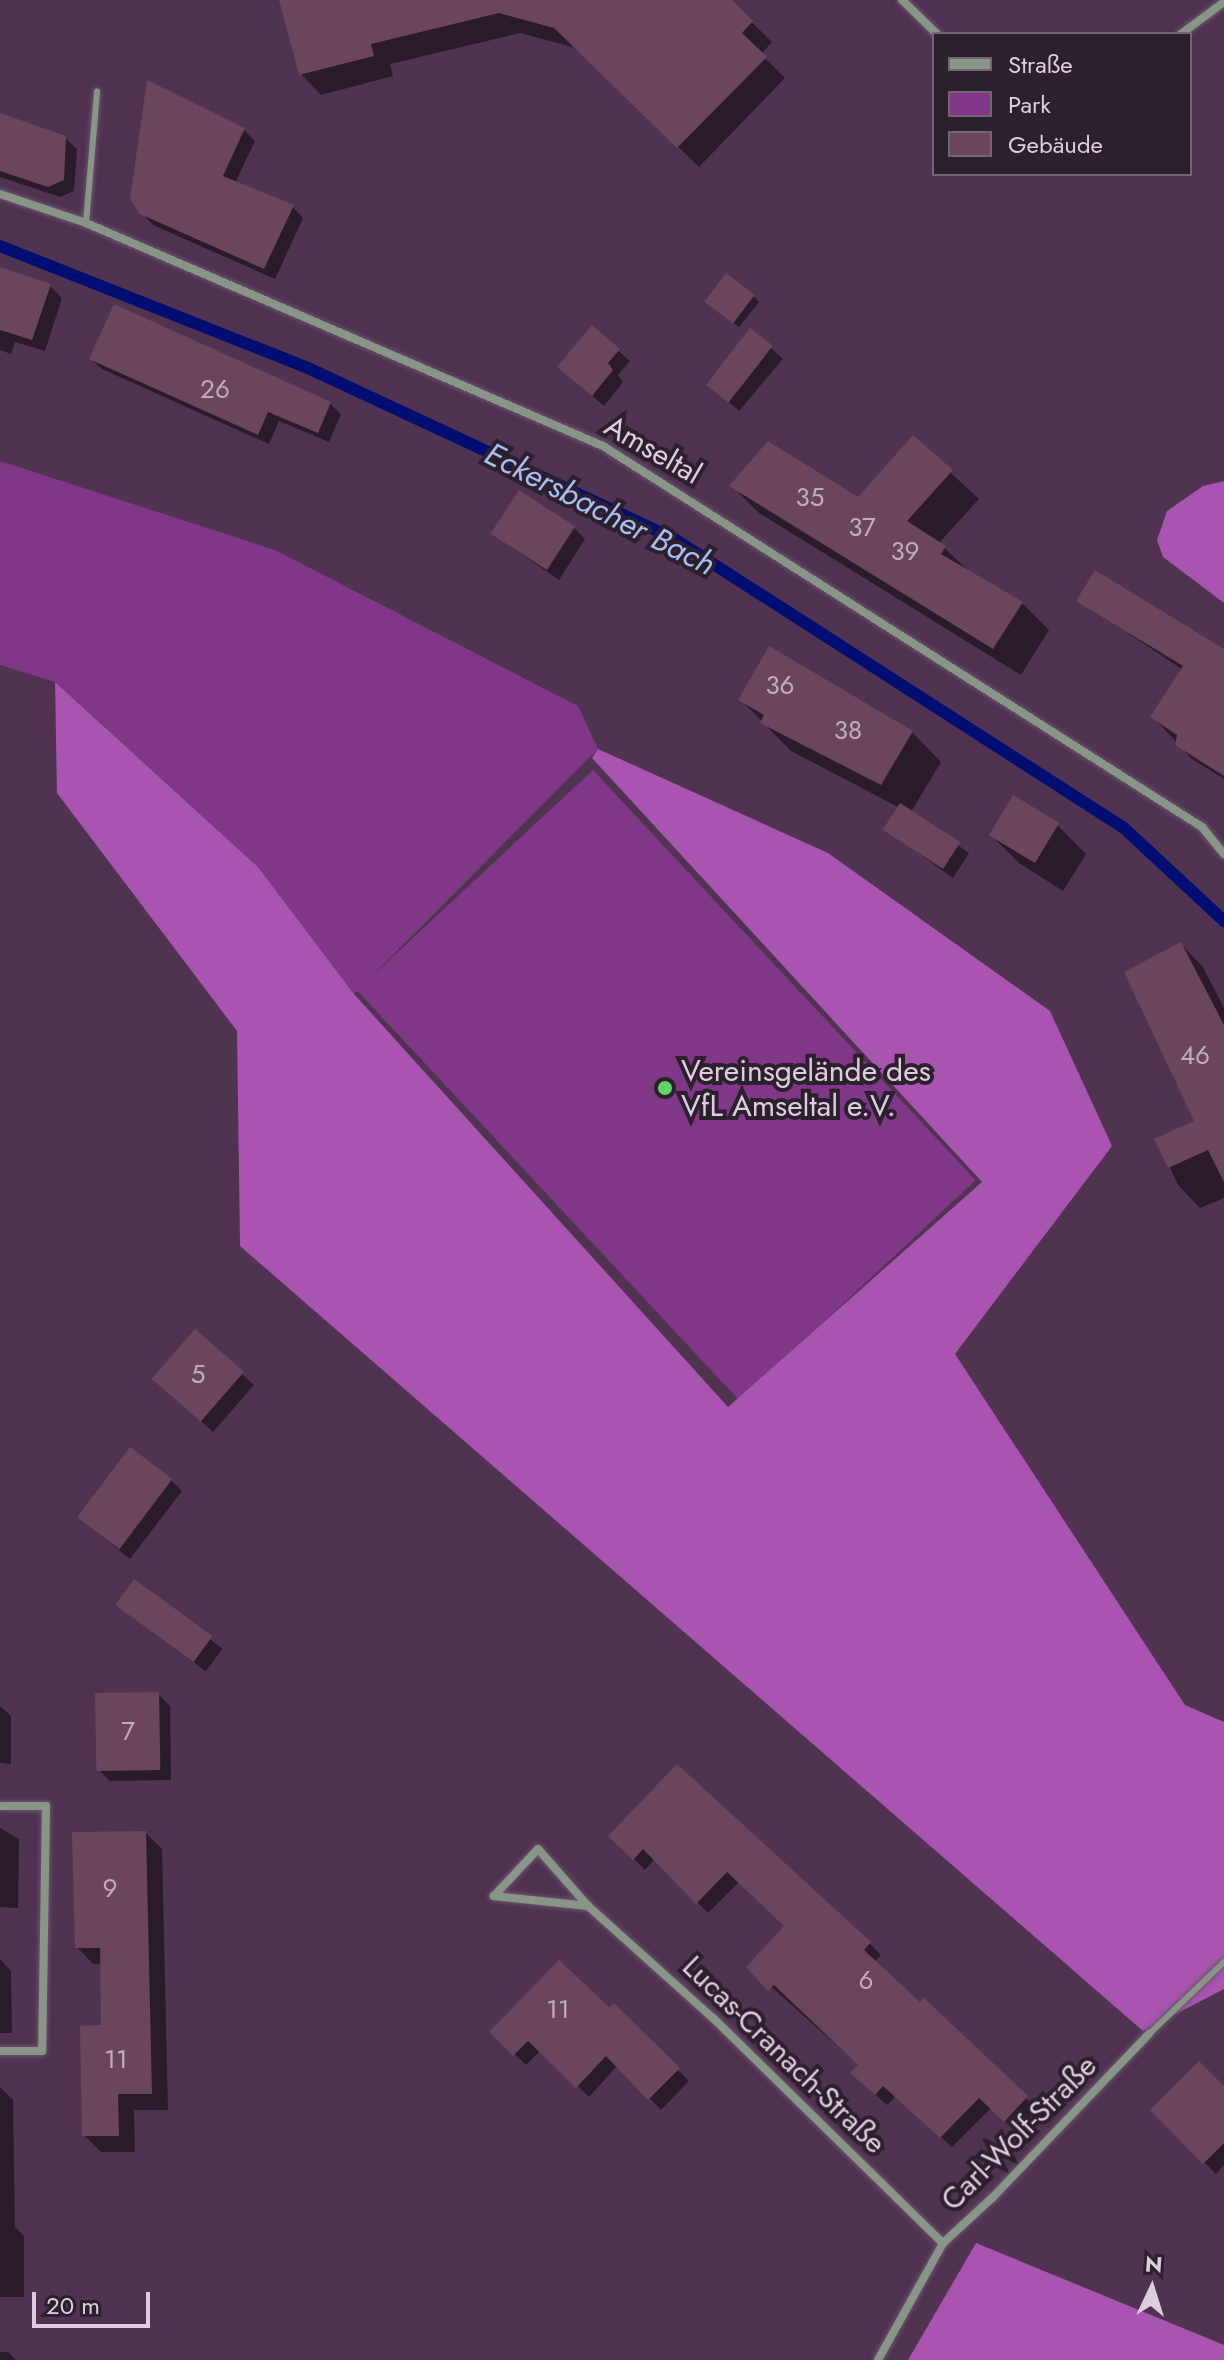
<!DOCTYPE html>
<meta charset="utf-8">
<style>
body{margin:0}
#map{position:relative;width:1224px;height:2360px;overflow:hidden;background:#4f3351;font-family:Jost,sans-serif}
div>[style]{position:absolute}
.green>*{inset:0;background:#803787;transform-origin:0 0}
.forest>*{inset:0;background:#a854b0}
.shadow>*{inset:0;background:#0007;transform-origin:0 0}
.stream>*{height:12px;margin:-6px;padding:0 6px;transform-origin:6px;border-radius:6px;background:#010e71}
.building>*{inset:0;background:#6b455b;transform-origin:0 0}
.roads{filter:drop-shadow(0 0 2px #6c526d) drop-shadow(0 0 2px #6c526d)}
.service>*{height:6px;margin:-3px;padding:0 3px;transform-origin:3px;border-radius:3px;background:#879687}
.minor>*{height:8px;margin:-4px;padding:0 4px;transform-origin:4px;border-radius:4px;background:#879687}
.dots>*{width:22px;height:22px;translate:-50% -50%;box-sizing:border-box;border:4px solid #2d202e;border-radius:50%}
span{translate:-50% -50%;white-space:nowrap;text-align:center;line-height:1.15;-webkit-text-stroke:8px #2d202e;paint-order:stroke}
.number-label{font-size:26px;color:#c1abbe}
.number-label span{-webkit-text-stroke-width:0}
.street-label{font-size:30px;color:#decddf}
.poi-label{font-size:30px;color:#decddf}
.left{translate:0 -50%;text-align:left}
.water-label{font-size:32px;color:#a6bef1;font-style:italic}
.legend{position:absolute;left:932px;top:32px;width:260px;height:144px;box-sizing:border-box;background:#2d202e;border:2px solid #746575;margin:0;padding:10px 14px;list-style:none;font-size:24px;color:#decddf}
.legend li{display:flex;align-items:center;gap:16px;height:40px}
.legend b{width:40px;border:2px solid #746575}
.north{position:absolute;left:1112px;top:2248px;width:80px;height:80px;-webkit-text-stroke:6px #2d202e;paint-order:stroke;rotate:4deg;font-size:22px;font-weight:700;line-height:32px;text-align:center;color:#decddf}
.north::after{content:'';display:block;margin:auto;width:28px;height:36px;background:#decddf;clip-path:polygon(50% 0,100% 100%,50% 72%,0 100%)}
.scale{position:absolute;left:32px;top:2292px;width:118px;height:36px;box-sizing:border-box;border:4px solid #decddf;border-top:0;padding-left:10px;font-size:24px;line-height:28px;white-space:nowrap;color:#decddf;-webkit-text-stroke:6px #2d202e;paint-order:stroke}
</style>
<div id="map">
<div class="green">
<i style="clip-path:polygon(0 461px,275px 550px,578px 706px,598px 749px,354px 994px,258px 867px,55px 682px,0 665px)"></i>
<i style="left:593px;top:770px;width:561px;height:323px;rotate:47deg"></i>
</div>
<div class="forest">
<i style="clip-path:polygon(1224px 481px,1224px 603px,1163px 557px,1157px 540px,1167px 511px,1203px 486px)"></i>
<i style="clip-path:polygon(55px 682px,258px 867px,354px 994px,728px 1407px,982px 1182px,592px 758px,598px 749px,828px 853px,1050px 1011px,1112px 1146px,955px 1354px,1185px 1705px,1224px 1722px,1224px 1989px,1143px 2031px,240px 1246px,237px 1031px,57px 793px)"></i>
<i style="clip-path:polygon(976px 2243px,1224px 2345px,1224px 2360px,908px 2360px)"></i>
</div>
<div class="shadow">
<i style="clip-path:polygon(281px 0,729px 0,772px 42px,761px 54px,785px 78px,699px 167px,576px 48px,520px 33px,390px 64px,393px 76px,321px 95px,301px 74px)"></i>
<i style="clip-path:polygon(149px 83px,244px 130px,255px 141px,235px 183px,293px 207px,303px 218px,275px 279px,153px 225px,142px 213px)"></i>
<i style="clip-path:polygon(0 115px,65px 138px,77px 149px,74px 191px,60px 197px,0 177px)"></i>
<i style="clip-path:polygon(0 270px,50px 286px,62px 298px,45px 351px,15px 342px,11px 354px,0 350px)"></i>
<i style="clip-path:polygon(754px 297px,759px 302px,739px 327px,713px 306px)"></i>
<i style="clip-path:polygon(592px 328px,630px 361px,618px 375px,623px 382px,604px 406px,559px 367px)"></i>
<i style="left:750px;top:331px;width:43px;height:68px;rotate:40deg"></i>
<i style="clip-path:polygon(91px 359px,330px 404px,341px 414px,329px 442px,279px 421px,269px 444px,102px 369px)"></i>
<i style="clip-path:polygon(913px 438px,979px 499px,939px 543px,973px 575px,1022px 603px,1049px 630px,1021px 675px,759px 513px,732px 486px,858px 499px)"></i>
<i style="clip-path:polygon(574px 528px,585px 539px,559px 580px,493px 534px)"></i>
<i style="clip-path:polygon(1079px 600px,1224px 651px,1224px 779px,1192px 759px,1153px 717px,1183px 670px)"></i>
<i style="clip-path:polygon(740px 699px,912px 732px,941px 762px,911px 812px,969px 853px,953px 878px,885px 829px,900px 808px,791px 751px)"></i>
<i style="clip-path:polygon(1057px 825px,1086px 854px,1063px 891px,1019px 863px,990px 834px)"></i>
<i style="clip-path:polygon(1181px 944px,1203px 967px,1224px 1008px,1224px 1198px,1200px 1208px,1178px 1185px,1157px 1140px,1197px 1122px)"></i>
<i style="clip-path:polygon(195px 1332px,254px 1385px,213px 1432px,165px 1389px)"></i>
<i style="clip-path:polygon(171px 1480px,182px 1491px,130px 1559px,78px 1517px)"></i>
<i style="left:134px;top:1582px;width:111px;height:28px;rotate:37deg"></i>
<i style="clip-path:polygon(159px 1695px,170px 1706px,171px 1780px,110px 1781px,99px 1770px)"></i>
<i style="clip-path:polygon(0 1706px,11px 1716px,11px 1764px,0 1763px)"></i>
<i style="clip-path:polygon(677px 1767px,870px 1944px,881px 1955px,874px 1962px,921px 2005px,924px 2000px,1037px 2109px,1017px 2131px,992px 2107px,952px 2147px,896px 2096px,887px 2105px,864px 2084px,860px 2066px,749px 1967px,787px 1926px,740px 1881px,708px 1913px,655px 1859px,645px 1870px,611px 1836px)"></i>
<i style="clip-path:polygon(0 1828px,19px 1839px,18px 1908px,0 1907px)"></i>
<i style="clip-path:polygon(146px 1833px,162px 1849px,168px 2110px,134px 2110px,135px 2152px,101px 2152px,84px 2135px,103px 2027px,102px 1964px,93px 1964px,77px 1947px)"></i>
<i style="clip-path:polygon(0 1959px,11px 1971px,12px 2033px,0 2033px)"></i>
<i style="clip-path:polygon(614px 2006px,689px 2081px,661px 2110px,618px 2065px,589px 2097px,541px 2050px,526px 2065px,492px 2032px)"></i>
<i style="clip-path:polygon(0 2087px,13px 2100px,15px 2227px,24px 2236px,24px 2297px,0 2297px)"></i>
<i style="clip-path:polygon(1224px 2089px,1224px 2165px,1216px 2174px,1153px 2110px)"></i>
<i style="clip-path:polygon(0 2352px,8px 2352px,16px 2360px,0 2360px)"></i>
</div>
<div class="stream">
<i style="left:0;top:246px;width:331px;rotate:21.6deg"></i>
<i style="left:308px;top:368px;width:403px;rotate:25deg"></i>
<i style="left:673px;top:538px;width:536px;rotate:32.74deg"></i>
<i style="left:1124px;top:828px;width:137px;rotate:42.9deg"></i>
</div>
<div class="building">
<i style="clip-path:polygon(279px 0,732px 0,753px 21px,742px 33px,767px 57px,677px 148px,554px 28px,499px 13px,371px 44px,374px 56px,299px 75px)"></i>
<i style="clip-path:polygon(147px 80px,245px 128px,223px 176px,294px 205px,264px 269px,140px 214px,130px 199px)"></i>
<i style="clip-path:polygon(0 113px,66px 136px,64px 180px,48px 187px,0 171px)"></i>
<i style="clip-path:polygon(0 267px,51px 284px,32px 340px,0 330px)"></i>
<i style="left:726px;top:273px;width:36px;height:36px;rotate:37deg"></i>
<i style="clip-path:polygon(114px 304px,331px 402px,318px 433px,268px 412px,258px 435px,89px 359px)"></i>
<i style="clip-path:polygon(592px 325px,620px 349px,608px 363px,613px 370px,592px 396px,557px 367px)"></i>
<i style="left:750px;top:328px;width:29px;height:72px;rotate:38deg"></i>
<i style="clip-path:polygon(913px 435px,953px 470px,907px 521px,946px 546px,941px 554px,1023px 602px,993px 649px,729px 486px,768px 441px,858px 497px)"></i>
<i style="left:519px;top:490px;width:67px;height:52px;rotate:33deg"></i>
<i style="clip-path:polygon(1095px 570px,1224px 649px,1224px 776px,1175px 745px,1177px 735px,1150px 717px,1183px 666px,1076px 601px)"></i>
<i style="clip-path:polygon(769px 646px,913px 731px,881px 785px,760px 723px,764px 715px,738px 700px)"></i>
<i style="left:1013px;top:795px;width:54px;height:47px;rotate:31deg"></i>
<i style="left:900px;top:803px;width:72px;height:32px;rotate:33deg"></i>
<i style="clip-path:polygon(1181px 942px,1224px 1025px,1224px 1182px,1208px 1150px,1168px 1168px,1154px 1139px,1194px 1121px,1124px 972px)"></i>
<i style="left:195px;top:1329px;width:65px;height:66px;rotate:41deg"></i>
<i style="left:130px;top:1447px;width:53px;height:88px;rotate:37deg"></i>
<i style="left:134px;top:1579px;width:97px;height:32px;rotate:36deg"></i>
<i style="left:159px;top:1692px;width:78px;height:64px;rotate:89deg"></i>
<i style="clip-path:polygon(677px 1764px,871px 1942px,864px 1950px,920px 2002px,923px 1997px,1028px 2096px,1004px 2122px,979px 2098px,940px 2138px,883px 2086px,875px 2095px,850px 2073px,858px 2065px,774px 1985px,768px 1991px,746px 1967px,784px 1926px,727px 1872px,696px 1904px,643px 1849px,633px 1860px,608px 1836px)"></i>
<i style="clip-path:polygon(146px 1831px,152px 2094px,118px 2094px,119px 2136px,82px 2136px,80px 2026px,101px 2025px,100px 1948px,75px 1948px,72px 1832px)"></i>
<i style="clip-path:polygon(559px 1960px,609px 2007px,614px 2003px,680px 2068px,648px 2100px,606px 2056px,576px 2088px,528px 2041px,513px 2056px,489px 2032px)"></i>
<i style="clip-path:polygon(1199px 2061px,1224px 2086px,1224px 2143px,1203px 2164px,1150px 2110px)"></i>
</div>
<div class="roads">
<div class="service">
<i style="left:86px;top:223px;width:132px;rotate:-85.2deg"></i>
<i style="left:1149px;top:2034px;width:104px;rotate:-43.8deg"></i>
</div>
<div class="minor">
<i style="left:902px;top:0;width:49px;rotate:44.2deg"></i>
<i style="left:1181px;top:34px;width:54px;rotate:-36.7deg"></i>
<i style="left:0;top:194px;width:91px;rotate:18.6deg"></i>
<i style="left:86px;top:223px;width:563px;rotate:23.33deg"></i>
<i style="left:603px;top:446px;width:710px;rotate:32.46deg"></i>
<i style="left:1202px;top:827px;width:35px;rotate:51deg"></i>
<i style="left:0;top:1806px;width:46px"></i>
<i style="left:46px;top:1806px;width:245px;rotate:90.9deg"></i>
<i style="left:42px;top:2051px;width:42px;rotate:180deg"></i>
<i style="left:588px;top:1906px;width:95px;rotate:-173.9deg"></i>
<i style="left:494px;top:1896px;width:64px;rotate:-46.9deg"></i>
<i style="left:538px;top:1849px;width:76px;rotate:48.7deg"></i>
<i style="left:588px;top:1906px;width:168px;rotate:41.9deg"></i>
<i style="left:713px;top:2018px;width:322px;rotate:44.4deg"></i>
<i style="left:878px;top:2360px;width:134px;rotate:-60.9deg"></i>
<i style="left:943px;top:2243px;width:68px;rotate:-42.6deg"></i>
<i style="left:993px;top:2197px;width:226px;rotate:-46.3deg"></i>
</div>
</div>
<div class="dots">
<i style="left:665px;top:1088px;background:#63d468"></i>
</div>
<div class="number-label">
<span style="left:215px;top:390px">26</span>
<span style="left:810px;top:498px">35</span>
<span style="left:862px;top:528px">37</span>
<span style="left:905px;top:552px">39</span>
<span style="left:780px;top:686px">36</span>
<span style="left:848px;top:731px">38</span>
<span style="left:1195px;top:1056px">46</span>
<span style="left:198px;top:1375px">5</span>
<span style="left:128px;top:1732px">7</span>
<span style="left:110px;top:1889px">9</span>
<span style="left:866px;top:1981px">6</span>
<span style="left:558px;top:2010px">11</span>
<span style="left:116px;top:2060px">11</span>
</div>
<div class="street-label">
<span style="left:653px;top:450px;rotate:30deg">Amseltal</span>
<span style="left:784px;top:2055px;rotate:44deg">Lucas-Cranach-Straße</span>
<span style="left:1019px;top:2133px;rotate:-45deg">Carl-Wolf-Straße</span>
</div>
<div class="poi-label">
<span class="left" style="left:681px;top:1088px">Vereinsgelände des<br>VfL Amseltal e.V.</span>
</div>
<div class="water-label">
<span style="left:600px;top:509px;rotate:27deg">Eckersbacher Bach</span>
</div>
<ul class="legend">
<li><b style="height:10px;background:#879687"></b>Straße</li>
<li><b style="height:22px;background:#803787"></b>Park</li>
<li><b style="height:22px;background:#6b455b"></b>Gebäude</li>
</ul>
<div class="north">N</div>
<div class="scale">20 m</div>
</div>
